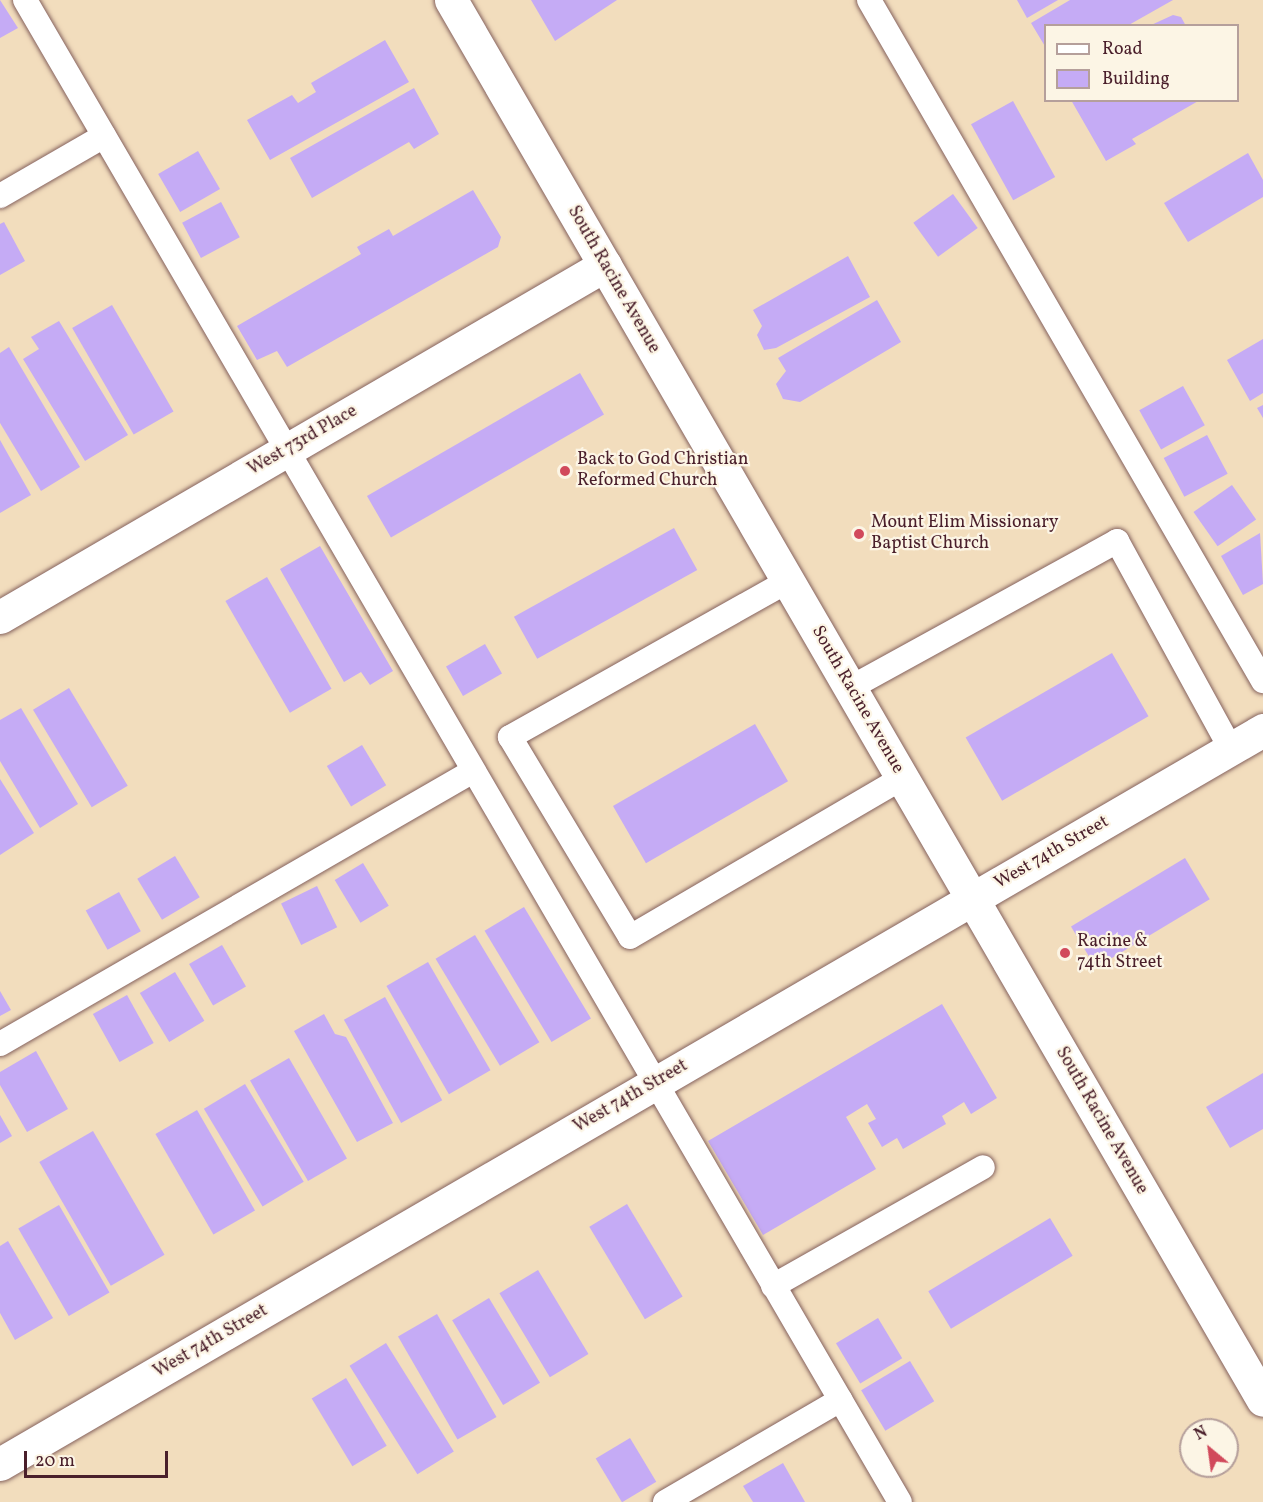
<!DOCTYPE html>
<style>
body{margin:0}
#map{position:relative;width:1263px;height:1502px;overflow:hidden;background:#f2ddbd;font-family:Vollkorn,serif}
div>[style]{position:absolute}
.building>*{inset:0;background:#c5abf5;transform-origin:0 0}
.roads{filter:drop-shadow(0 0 2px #85625e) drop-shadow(0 0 2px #85625e)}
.service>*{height:24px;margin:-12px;padding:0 12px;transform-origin:12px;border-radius:12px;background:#fff}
.minor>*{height:33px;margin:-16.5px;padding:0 16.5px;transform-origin:16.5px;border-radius:16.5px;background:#fff}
.tertiary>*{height:33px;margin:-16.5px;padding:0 16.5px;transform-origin:16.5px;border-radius:16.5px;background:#fff}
.dots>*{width:16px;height:16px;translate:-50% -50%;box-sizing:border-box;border:3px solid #fcf5e5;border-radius:50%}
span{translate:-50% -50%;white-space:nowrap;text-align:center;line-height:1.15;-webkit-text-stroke:4.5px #fcf5e5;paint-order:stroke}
.street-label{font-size:18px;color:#4a1f2b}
.poi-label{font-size:18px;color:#4a1f2b}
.left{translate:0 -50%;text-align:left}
.legend{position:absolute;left:1044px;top:24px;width:195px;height:78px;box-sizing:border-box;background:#fcf5e5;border:2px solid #b59f9b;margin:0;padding:8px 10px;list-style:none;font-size:18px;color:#4a1f2b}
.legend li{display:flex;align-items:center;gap:12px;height:30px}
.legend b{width:30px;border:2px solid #b59f9b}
.north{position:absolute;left:1179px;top:1418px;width:60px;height:60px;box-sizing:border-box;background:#fcf5e5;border:2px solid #b59f9b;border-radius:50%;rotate:331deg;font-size:16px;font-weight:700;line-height:24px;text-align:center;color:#4a1f2b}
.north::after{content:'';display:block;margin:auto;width:21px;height:27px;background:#d1495b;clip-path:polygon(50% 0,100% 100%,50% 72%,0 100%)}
.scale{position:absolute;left:24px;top:1451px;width:144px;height:27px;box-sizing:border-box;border:3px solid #4a1f2b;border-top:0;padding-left:8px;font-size:18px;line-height:21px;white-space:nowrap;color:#4a1f2b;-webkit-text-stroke:4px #fcf5e5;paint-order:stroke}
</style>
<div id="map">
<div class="building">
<i style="clip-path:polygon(0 0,18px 28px,0 38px)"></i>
<i style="clip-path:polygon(531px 0,617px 0,555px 41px)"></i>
<i style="clip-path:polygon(1017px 0,1058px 0,1027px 18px)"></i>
<i style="clip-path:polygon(1070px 0,1173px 0,1127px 26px,1046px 26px,1046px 48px,1031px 23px)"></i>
<i style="clip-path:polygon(1173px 15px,1181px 17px,1186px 26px,1149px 26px)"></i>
<i style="clip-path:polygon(385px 40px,409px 82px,270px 160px,247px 120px,292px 95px,298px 103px,316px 92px,311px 83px)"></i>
<i style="clip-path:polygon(414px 88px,439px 134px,414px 149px,409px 142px,312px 198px,290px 158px)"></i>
<i style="clip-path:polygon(1071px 100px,1200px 100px,1132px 139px,1136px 144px,1106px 161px)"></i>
<i style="left:1013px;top:101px;width:87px;height:48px;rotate:61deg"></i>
<i style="left:198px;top:151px;width:44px;height:46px;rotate:60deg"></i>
<i style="clip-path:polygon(1248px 153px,1263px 180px,1263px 197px,1188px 242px,1164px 203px)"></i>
<i style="clip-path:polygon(473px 190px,501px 237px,498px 247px,287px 367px,277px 351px,257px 360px,237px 326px,361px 254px,357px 247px,389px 229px,393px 236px)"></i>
<i style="left:953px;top:194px;width:42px;height:49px;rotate:54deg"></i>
<i style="left:221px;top:202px;width:40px;height:44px;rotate:62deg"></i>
<i style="clip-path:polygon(4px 222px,25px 261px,0 275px,0 224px)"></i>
<i style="clip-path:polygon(848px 256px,870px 297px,776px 348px,764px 350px,757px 335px,762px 326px,753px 310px)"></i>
<i style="clip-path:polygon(877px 300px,901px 342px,800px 402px,783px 399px,776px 384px,786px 371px,778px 358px)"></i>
<i style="left:112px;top:305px;width:123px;height:46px;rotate:60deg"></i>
<i style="clip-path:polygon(59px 321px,128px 435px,85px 461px,23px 359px,39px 349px,31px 337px)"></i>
<i style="clip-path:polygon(1263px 339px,1263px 393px,1250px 401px,1227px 360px)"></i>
<i style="clip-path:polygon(9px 347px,80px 467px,41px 491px,0 423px,0 353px)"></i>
<i style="left:580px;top:373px;width:48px;height:246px;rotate:60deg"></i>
<i style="left:1183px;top:386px;width:45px;height:50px;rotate:61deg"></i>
<i style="clip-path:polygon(1263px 405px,1263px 418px,1257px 408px)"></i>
<i style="left:1207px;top:435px;width:44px;height:49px;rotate:62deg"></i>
<i style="clip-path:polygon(0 440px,31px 495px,0 513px)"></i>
<i style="left:1232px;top:485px;width:42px;height:47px;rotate:55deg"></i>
<i style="left:674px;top:528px;width:48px;height:183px;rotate:61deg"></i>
<i style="clip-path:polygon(1260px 533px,1263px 584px,1243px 595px,1221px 556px)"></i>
<i style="clip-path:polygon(320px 546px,393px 671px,370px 685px,361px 672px,344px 682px,280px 569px)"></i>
<i style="left:267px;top:577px;width:129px;height:48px;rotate:60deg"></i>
<i style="left:485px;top:644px;width:34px;height:45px;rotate:60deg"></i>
<i style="left:1112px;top:653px;width:73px;height:169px;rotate:60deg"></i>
<i style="left:69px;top:688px;width:114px;height:42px;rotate:59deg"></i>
<i style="clip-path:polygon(21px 708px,78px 804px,40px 828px,0 761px,0 720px)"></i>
<i style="left:755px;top:724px;width:66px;height:164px;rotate:60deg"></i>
<i style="left:362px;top:745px;width:47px;height:41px;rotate:59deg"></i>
<i style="clip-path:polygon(0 779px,34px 833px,0 855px)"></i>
<i style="left:175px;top:856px;width:48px;height:44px;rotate:59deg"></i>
<i style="left:1185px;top:858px;width:48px;height:133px;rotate:59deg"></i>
<i style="left:363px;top:863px;width:50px;height:33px;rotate:59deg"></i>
<i style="left:317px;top:886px;width:46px;height:40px;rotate:64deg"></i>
<i style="left:119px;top:892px;width:45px;height:38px;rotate:61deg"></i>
<i style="left:524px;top:907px;width:130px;height:46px;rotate:59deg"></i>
<i style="left:475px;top:935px;width:125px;height:46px;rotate:59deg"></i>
<i style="left:222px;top:945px;width:48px;height:38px;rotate:60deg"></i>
<i style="left:428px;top:962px;width:125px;height:48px;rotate:60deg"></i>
<i style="left:175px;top:972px;width:57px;height:41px;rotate:59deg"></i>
<i style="clip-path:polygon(0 991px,11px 1010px,0 1016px)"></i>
<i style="left:127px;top:995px;width:55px;height:39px;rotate:61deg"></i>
<i style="left:385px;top:997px;width:118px;height:47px;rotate:61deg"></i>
<i style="clip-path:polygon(942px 1004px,997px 1098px,971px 1114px,964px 1102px,942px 1116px,946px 1124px,903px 1149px,897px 1138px,882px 1147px,868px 1123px,876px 1119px,867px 1104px,846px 1117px,876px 1169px,763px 1235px,708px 1141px)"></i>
<i style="clip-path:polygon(324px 1014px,335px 1034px,346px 1037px,393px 1123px,357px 1142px,294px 1031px)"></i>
<i style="clip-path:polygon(36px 1051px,68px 1109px,27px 1132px,0 1085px,0 1072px)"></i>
<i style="left:289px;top:1058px;width:116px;height:45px;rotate:60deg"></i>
<i style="clip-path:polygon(1263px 1073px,1263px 1129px,1230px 1148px,1206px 1107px)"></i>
<i style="left:245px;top:1084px;width:114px;height:48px;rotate:59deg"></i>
<i style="left:197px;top:1110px;width:116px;height:48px;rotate:60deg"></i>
<i style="clip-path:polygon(0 1115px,12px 1136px,0 1143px)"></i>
<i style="left:93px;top:1131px;width:143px;height:62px;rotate:60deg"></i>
<i style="left:627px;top:1204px;width:108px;height:44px;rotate:59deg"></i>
<i style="left:59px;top:1205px;width:101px;height:47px;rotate:60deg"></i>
<i style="left:1050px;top:1218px;width:44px;height:142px;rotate:59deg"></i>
<i style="clip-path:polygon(8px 1241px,53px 1318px,15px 1340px,0 1313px,0 1246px)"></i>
<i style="left:538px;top:1270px;width:98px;height:45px;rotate:59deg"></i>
<i style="left:489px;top:1298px;width:99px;height:43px;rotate:59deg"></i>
<i style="left:437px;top:1314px;width:119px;height:45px;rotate:60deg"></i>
<i style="left:878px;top:1318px;width:47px;height:49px;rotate:59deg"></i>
<i style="left:386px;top:1343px;width:128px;height:43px;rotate:58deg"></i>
<i style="left:910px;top:1361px;width:47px;height:57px;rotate:59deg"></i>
<i style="left:346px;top:1378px;width:79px;height:40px;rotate:59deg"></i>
<i style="left:630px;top:1438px;width:51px;height:40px;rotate:59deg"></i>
<i style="clip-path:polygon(783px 1463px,805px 1502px,753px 1502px,743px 1486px)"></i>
</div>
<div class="roads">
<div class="service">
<i style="left:25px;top:0;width:1738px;rotate:59.78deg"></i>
<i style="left:869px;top:0;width:787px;rotate:59.95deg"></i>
<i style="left:0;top:196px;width:120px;rotate:-30deg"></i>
<i style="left:788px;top:581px;width:319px;rotate:150.7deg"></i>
<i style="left:510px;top:737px;width:233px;rotate:59deg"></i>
<i style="left:630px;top:937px;width:315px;rotate:-30.3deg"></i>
<i style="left:850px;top:688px;width:305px;rotate:-28.8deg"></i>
<i style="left:1117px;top:541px;width:237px;rotate:61.3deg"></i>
<i style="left:0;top:1044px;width:546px;rotate:-29.99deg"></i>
<i style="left:773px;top:1286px;width:241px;rotate:-29.5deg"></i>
<i style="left:665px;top:1502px;width:203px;rotate:-30.2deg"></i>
</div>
<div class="minor">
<i style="left:0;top:617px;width:700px;rotate:-30.19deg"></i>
</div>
<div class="tertiary">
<i style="left:451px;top:0;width:1618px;rotate:59.89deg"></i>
<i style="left:0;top:1464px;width:1461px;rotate:-30.16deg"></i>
</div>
</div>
<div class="dots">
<i style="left:565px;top:471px;background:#d1495b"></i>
<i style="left:859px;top:534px;background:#d1495b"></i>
<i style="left:1065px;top:953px;background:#d1495b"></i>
</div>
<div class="street-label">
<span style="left:613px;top:280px;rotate:60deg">South Racine Avenue</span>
<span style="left:303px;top:441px;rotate:-30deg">West 73rd Place</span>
<span style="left:857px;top:700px;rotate:60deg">South Racine Avenue</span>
<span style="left:1052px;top:853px;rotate:-30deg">West 74th Street</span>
<span style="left:631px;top:1097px;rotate:-30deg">West 74th Street</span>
<span style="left:1101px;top:1121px;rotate:60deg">South Racine Avenue</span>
<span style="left:211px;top:1342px;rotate:-30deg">West 74th Street</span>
</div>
<div class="poi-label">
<span class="left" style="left:577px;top:471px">Back to God Christian<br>Reformed Church</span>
<span class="left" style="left:871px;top:534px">Mount Elim Missionary<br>Baptist Church</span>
<span class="left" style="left:1077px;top:953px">Racine &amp;<br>74th Street</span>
</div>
<ul class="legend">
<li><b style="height:8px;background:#fff"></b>Road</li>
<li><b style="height:16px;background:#c5abf5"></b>Building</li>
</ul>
<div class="north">N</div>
<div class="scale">20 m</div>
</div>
